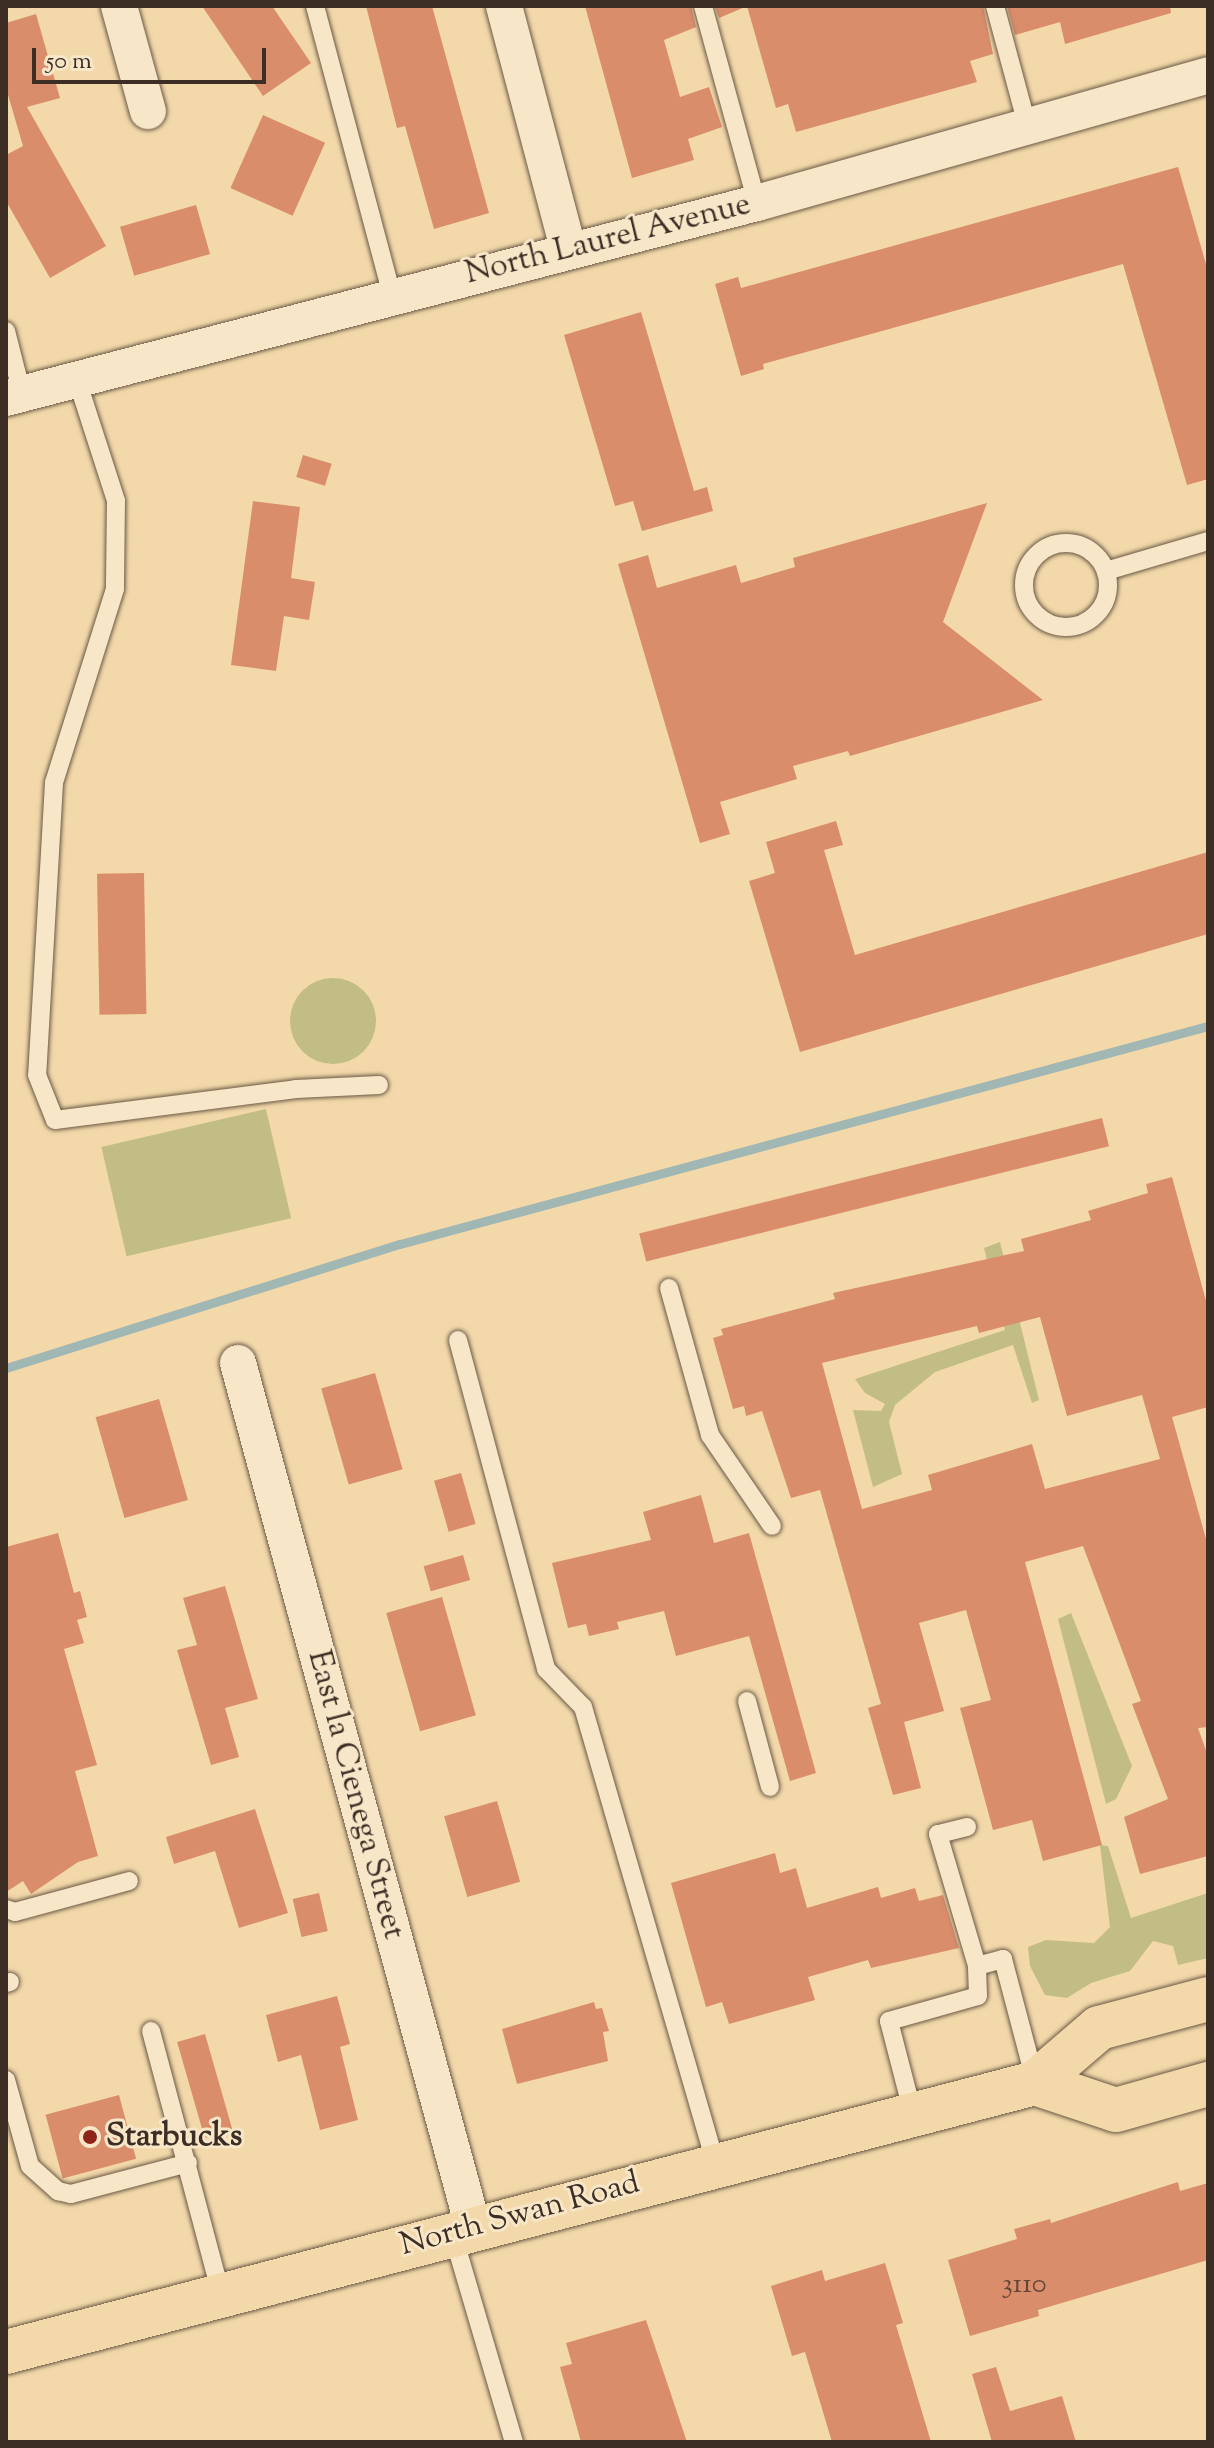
<!DOCTYPE html>
<style>
body{margin:0}
#map{position:relative;width:1214px;height:2448px;overflow:hidden;background:#f3d9aa;font-family:"Sorts Mill Goudy",serif}
div>[style]{position:absolute}
.green>*{inset:0;background:#c2bd84;transform-origin:0 0}
.round{border-radius:50%}
.stream>*{height:9px;margin:-4.5px;padding:0 4.5px;transform-origin:4.5px;border-radius:4.5px;background:#a0b7b4}
.building>*{inset:0;background:#d98d6b;transform-origin:0 0}
.roads{filter:drop-shadow(0 0 2px #6a5946) drop-shadow(0 0 2px #6a5946)}
.lane>*{height:18px;margin:-9px;padding:0 9px;transform-origin:9px;border-radius:9px;background:#f7e6c8}
.lane>.ring{margin:-9px;padding:0;box-sizing:content-box;background:none;border:18px solid #f7e6c8;border-radius:50%}
.street>*{height:36px;margin:-18px;padding:0 18px;transform-origin:18px;border-radius:18px;background:#f7e6c8}
.primary>*{height:44px;margin:-22px;padding:0 22px;transform-origin:22px;border-radius:22px;background:#f3d9aa}
.dots>*{width:22px;height:22px;translate:-50% -50%;box-sizing:border-box;border:4px solid #f7e6c8;border-radius:50%}
span{translate:-50% -50%;white-space:nowrap;text-align:center;line-height:1.15;-webkit-text-stroke:6px #f7e6c8;paint-order:stroke}
.number-label{font-size:28px;color:#644636}
.number-label span{-webkit-text-stroke-width:0}
.street-label{font-size:32px;color:#3d2e25}
.poi-label{font-size:32px;color:#3d2e25;font-weight:700}
.left{translate:0 -50%;text-align:left}
.frame{position:absolute;inset:0;border:8px solid #3d2e25;pointer-events:none}
.scale{position:absolute;left:32px;top:48px;width:234px;height:36px;box-sizing:border-box;border:4px solid #3d2e25;border-top:0;padding-left:10px;font-size:24px;line-height:28px;white-space:nowrap;color:#3d2e25;-webkit-text-stroke:6px #f7e6c8;paint-order:stroke}
</style>
<div id="map">
<div class="green">
<i class="round" style="left:290px;top:978px;width:86px;height:86px"></i>
<i style="left:266px;top:1109px;width:112px;height:169px;rotate:77deg"></i>
<i style="clip-path:polygon(1000px 1242px,1039px 1400px,1032px 1403px,1013px 1345px,935px 1372px,895px 1405px,889px 1422px,902px 1474px,873px 1487px,853px 1410px,881px 1411px,885px 1404px,865px 1393px,855px 1379px,1005px 1330px,984px 1248px)"></i>
<i style="clip-path:polygon(1071px 1613px,1132px 1766px,1116px 1799px,1106px 1804px,1058px 1619px)"></i>
<i style="clip-path:polygon(1100px 1845px,1108px 1846px,1131px 1918px,1208px 1893px,1208px 1958px,1178px 1965px,1173px 1946px,1153px 1941px,1130px 1971px,1091px 1983px,1067px 1998px,1045px 1995px,1030px 1966px,1028px 1947px,1046px 1940px,1094px 1943px,1110px 1927px)"></i>
</div>
<div class="stream">
<i style="left:6px;top:1368px;width:413px;rotate:-17.5deg"></i>
<i style="left:400px;top:1244px;width:837px;rotate:-15.1deg"></i>
</div>
<div class="building">
<i style="clip-path:polygon(202px 6px,272px 6px,311px 63px,263px 96px)"></i>
<i style="clip-path:polygon(366px 6px,432px 6px,489px 213px,434px 229px,405px 126px,397px 128px)"></i>
<i style="clip-path:polygon(585px 6px,691px 6px,696px 27px,664px 40px,680px 97px,709px 87px,722px 127px,688px 139px,694px 160px,632px 178px)"></i>
<i style="clip-path:polygon(715px 6px,745px 6px,745px 7px,719px 18px)"></i>
<i style="clip-path:polygon(747px 6px,983px 6px,993px 54px,970px 61px,977px 82px,796px 132px,788px 104px,776px 108px)"></i>
<i style="clip-path:polygon(1007px 6px,1170px 6px,1171px 13px,1065px 44px,1060px 22px,1015px 35px)"></i>
<i style="clip-path:polygon(36px 14px,60px 98px,27px 107px,106px 246px,50px 278px,6px 201px,6px 155px,23px 146px,6px 88px,6px 23px)"></i>
<i style="left:263px;top:115px;width:68px;height:80px;rotate:24deg"></i>
<i style="clip-path:polygon(1178px 167px,1208px 271px,1208px 479px,1187px 485px,1123px 264px,763px 364px,764px 369px,741px 376px,715px 284px,738px 277px,741px 288px)"></i>
<i style="left:196px;top:205px;width:51px;height:79px;rotate:74deg"></i>
<i style="clip-path:polygon(641px 312px,694px 491px,707px 487px,713px 511px,642px 531px,633px 501px,615px 506px,564px 335px)"></i>
<i style="left:303px;top:455px;width:30px;height:23px;rotate:17deg"></i>
<i style="clip-path:polygon(253px 501px,300px 507px,291px 578px,315px 582px,309px 620px,284px 616px,276px 671px,231px 665px)"></i>
<i style="clip-path:polygon(987px 503px,943px 622px,1043px 700px,850px 756px,848px 751px,793px 766px,797px 779px,720px 802px,730px 834px,700px 843px,618px 564px,648px 555px,657px 588px,736px 565px,741px 583px,795px 567px,793px 558px)"></i>
<i style="clip-path:polygon(836px 821px,843px 845px,824px 850px,855px 955px,1208px 852px,1208px 934px,800px 1052px,749px 881px,775px 873px,766px 842px)"></i>
<i style="left:144px;top:873px;width:141px;height:47px;rotate:89deg"></i>
<i style="left:1102px;top:1118px;width:29px;height:477px;rotate:76deg"></i>
<i style="clip-path:polygon(evenodd,1172px 1177px,1208px 1308px,1208px 1407px,1172px 1417px,1208px 1546px,1208px 1727px,1198px 1728px,1208px 1756px,1208px 1856px,1140px 1874px,1124px 1817px,1168px 1799px,1132px 1704px,1141px 1701px,1083px 1546px,1025px 1562px,1102px 1845px,1043px 1861px,1032px 1820px,993px 1830px,960px 1708px,991px 1700px,966px 1610px,919px 1623px,944px 1711px,904px 1722px,921px 1788px,893px 1795px,868px 1708px,881px 1704px,820px 1490px,791px 1498px,762px 1411px,746px 1416px,744px 1406px,733px 1409px,713px 1338px,723px 1335px,721px 1329px,835px 1299px,833px 1293px,1024px 1251px,1021px 1239px,1091px 1220px,1088px 1211px,1148px 1193px,1146px 1184px,1172px 1177px,1040px 1317px,1067px 1416px,1142px 1395px,1160px 1459px,1045px 1489px,1032px 1444px,928px 1475px,932px 1490px,862px 1509px,822px 1363px,977px 1326px,979px 1333px,1040px 1317px)"></i>
<i style="left:375px;top:1373px;width:100px;height:56px;rotate:74deg"></i>
<i style="left:159px;top:1399px;width:105px;height:66px;rotate:74deg"></i>
<i style="left:461px;top:1473px;width:53px;height:28px;rotate:74deg"></i>
<i style="clip-path:polygon(701px 1495px,714px 1543px,749px 1533px,816px 1773px,790px 1781px,749px 1636px,676px 1656px,664px 1611px,617px 1622px,619px 1629px,589px 1636px,586px 1624px,568px 1628px,552px 1563px,651px 1540px,643px 1512px)"></i>
<i style="clip-path:polygon(58px 1533px,74px 1593px,80px 1591px,87px 1617px,77px 1620px,84px 1643px,64px 1649px,97px 1765px,75px 1771px,98px 1856px,78px 1862px,31px 1894px,23px 1881px,6px 1892px,6px 1547px)"></i>
<i style="left:463px;top:1555px;width:26px;height:41px;rotate:74deg"></i>
<i style="clip-path:polygon(225px 1586px,258px 1699px,225px 1708px,239px 1757px,211px 1765px,177px 1650px,197px 1645px,183px 1598px)"></i>
<i style="left:442px;top:1597px;width:123px;height:58px;rotate:74deg"></i>
<i style="left:497px;top:1801px;width:84px;height:55px;rotate:74deg"></i>
<i style="clip-path:polygon(255px 1809px,288px 1913px,239px 1928px,215px 1851px,174px 1864px,166px 1837px)"></i>
<i style="clip-path:polygon(775px 1853px,780px 1873px,796px 1868px,807px 1908px,878px 1887px,881px 1898px,915px 1888px,919px 1901px,943px 1895px,959px 1948px,871px 1968px,868px 1960px,808px 1977px,815px 2000px,729px 2024px,722px 2002px,706px 2007px,671px 1883px)"></i>
<i style="left:319px;top:1893px;width:39px;height:27px;rotate:77deg"></i>
<i style="clip-path:polygon(337px 1996px,350px 2044px,340px 2047px,358px 2120px,320px 2130px,301px 2055px,278px 2062px,266px 2015px)"></i>
<i style="clip-path:polygon(594px 2002px,596px 2009px,602px 2008px,609px 2031px,603px 2032px,608px 2061px,517px 2084px,502px 2029px)"></i>
<i style="left:205px;top:2034px;width:100px;height:29px;rotate:74deg"></i>
<i style="left:119px;top:2095px;width:66px;height:76px;rotate:75deg"></i>
<i style="clip-path:polygon(1178px 2182px,1180px 2191px,1208px 2183px,1208px 2260px,1038px 2310px,1039px 2316px,970px 2336px,948px 2260px,1017px 2239px,1014px 2229px,1050px 2219px,1051px 2223px)"></i>
<i style="clip-path:polygon(885px 2263px,903px 2323px,896px 2325px,931px 2442px,832px 2442px,805px 2352px,792px 2356px,771px 2286px,822px 2270px,825px 2281px)"></i>
<i style="clip-path:polygon(646px 2320px,687px 2442px,581px 2442px,560px 2367px,572px 2364px,566px 2343px)"></i>
<i style="clip-path:polygon(996px 2367px,1010px 2411px,1062px 2396px,1076px 2442px,992px 2442px,972px 2374px)"></i>
</div>
<div class="roads">
<div class="lane">
<i style="left:315px;top:6px;width:299px;rotate:75.1deg"></i>
<i style="left:703px;top:6px;width:204px;rotate:74.7deg"></i>
<i style="left:995px;top:6px;width:126px;rotate:74.9deg"></i>
<i style="left:6px;top:331px;width:65px;rotate:75.7deg"></i>
<i style="left:77px;top:380px;width:127px;rotate:72.1deg"></i>
<i style="left:116px;top:501px;width:88px;rotate:90.7deg"></i>
<i style="left:115px;top:589px;width:203px;rotate:107.5deg"></i>
<i style="left:54px;top:783px;width:292px;rotate:93.3deg"></i>
<i style="left:37px;top:1075px;width:48px;rotate:68.2deg"></i>
<i style="left:55px;top:1120px;width:243px;rotate:-7.3deg"></i>
<i style="left:296px;top:1089px;width:83px;rotate:-2.8deg"></i>
<i class="ring" style="left:1024px;top:543px;width:66px;height:66px"></i>
<i style="left:1106px;top:571px;width:106px;rotate:-16.4deg"></i>
<i style="left:669px;top:1288px;width:153px;rotate:74.4deg"></i>
<i style="left:710px;top:1435px;width:110px;rotate:55.7deg"></i>
<i style="left:458px;top:1340px;width:341px;rotate:75deg"></i>
<i style="left:546px;top:1669px;width:53px;rotate:45.8deg"></i>
<i style="left:583px;top:1707px;width:477px;rotate:73.8deg"></i>
<i style="left:747px;top:1701px;width:89px;rotate:75deg"></i>
<i style="left:967px;top:1827px;width:30px;rotate:166deg"></i>
<i style="left:938px;top:1834px;width:138px;rotate:73.5deg"></i>
<i style="left:977px;top:1966px;width:27px;rotate:-15deg"></i>
<i style="left:1003px;top:1959px;width:125px;rotate:75.2deg"></i>
<i style="left:6px;top:1909px;width:9px;rotate:18deg"></i>
<i style="left:15px;top:1912px;width:118px;rotate:-15.2deg"></i>
<i style="left:6px;top:1983px;width:4px;rotate:-14deg"></i>
<i style="left:151px;top:2031px;width:272px;rotate:75.1deg"></i>
<i style="left:6px;top:2080px;width:89px;rotate:74.4deg"></i>
<i style="left:30px;top:2166px;width:38px;rotate:42deg"></i>
<i style="left:58px;top:2191px;width:13px;rotate:13deg"></i>
<i style="left:71px;top:2194px;width:121px;rotate:-14.8deg"></i>
<i style="left:913px;top:2114px;width:96px;rotate:-104.5deg"></i>
<i style="left:889px;top:2021px;width:92px;rotate:-15.7deg"></i>
<i style="left:978px;top:1996px;width:30px;rotate:-92deg"></i>
<i style="left:453px;top:2235px;width:216px;rotate:73.6deg"></i>
</div>
<div class="street">
<i style="left:119px;top:6px;width:109px;rotate:74.6deg"></i>
<i style="left:504px;top:6px;width:250px;rotate:75.2deg"></i>
<i style="left:6px;top:398px;width:776px;rotate:-14.56deg"></i>
<i style="left:757px;top:203px;width:469px;rotate:-15.8deg"></i>
<i style="left:238px;top:1363px;width:895px;rotate:74.78deg"></i>
</div>
<div class="primary">
<i style="left:1035px;top:2083px;width:85px;rotate:18.4deg"></i>
<i style="left:1116px;top:2110px;width:96px;rotate:-15.8deg"></i>
<i style="left:6px;top:2352px;width:1064px;rotate:-14.65deg"></i>
<i style="left:1035px;top:2083px;width:84px;rotate:-40.7deg"></i>
<i style="left:1099px;top:2028px;width:113px;rotate:-14.9deg"></i>
</div>
</div>
<div class="dots">
<i style="left:90px;top:2137px;background:#8f2418"></i>
</div>
<div class="number-label">
<span style="left:1024px;top:2285px">3110</span>
</div>
<div class="street-label">
<span style="left:608px;top:240px;rotate:-14deg">North Laurel Avenue</span>
<span style="left:355px;top:1795px;rotate:75deg">East la Cienega Street</span>
<span style="left:520px;top:2215px;rotate:-15deg">North Swan Road</span>
</div>
<div class="poi-label">
<span class="left" style="left:106px;top:2137px">Starbucks</span>
</div>
<div class="frame"></div>
<div class="scale">50 m</div>
</div>
